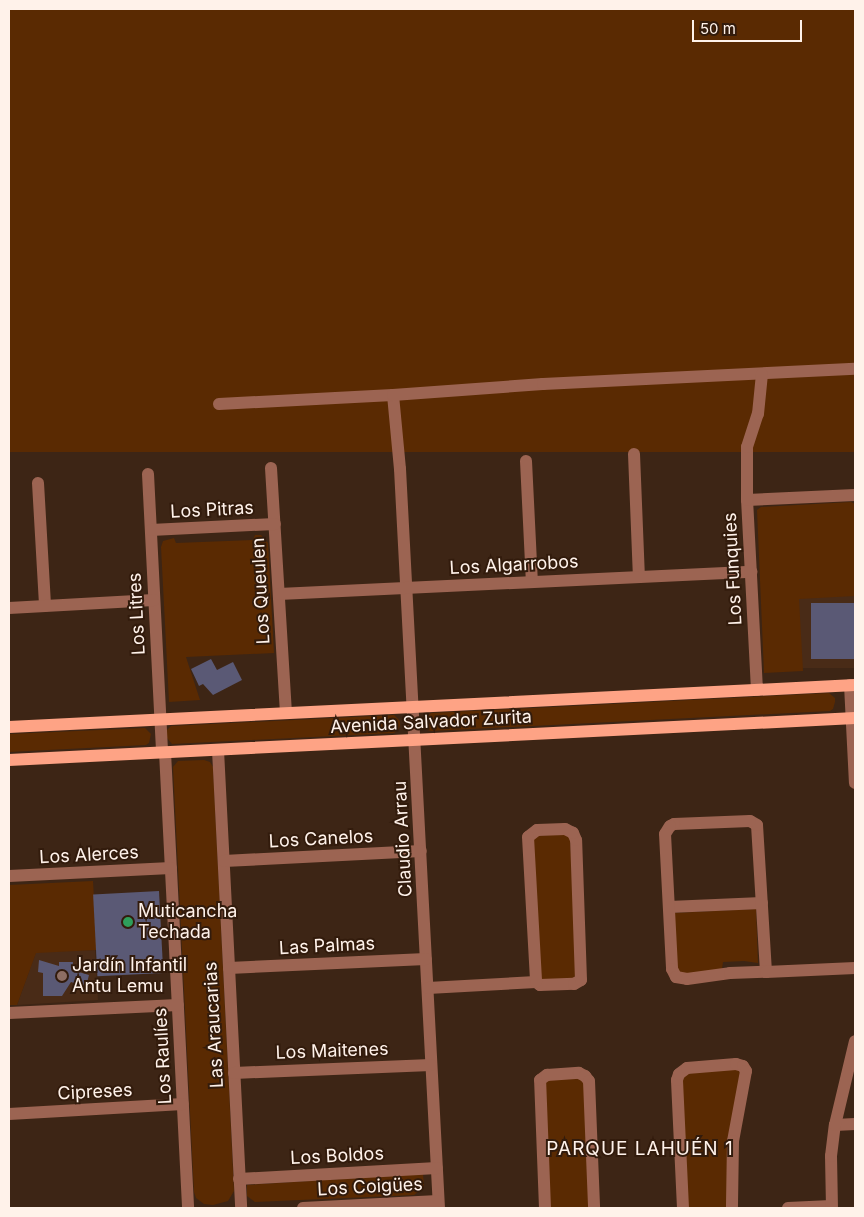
<!DOCTYPE html>
<meta charset="utf-8">
<style>
body{margin:0}
#map{position:relative;width:864px;height:1217px;overflow:hidden;background:#3d2515;font-family:Inter,sans-serif}
div>[style]{position:absolute}
.built>*{inset:0;background:#492b17;transform-origin:0 0}
.green>*{inset:0;background:#5a2a02;transform-origin:0 0}
.building>*{inset:0;background:#5a5975;transform-origin:0 0}
.minor>*{height:12px;margin:-6px;padding:0 6px;transform-origin:6px;border-radius:6px;background:#9c6452}
.major>*{height:12px;margin:-6px;padding:0 6px;transform-origin:6px;border-radius:6px;background:#fea385}
.dots>*{width:14px;height:14px;translate:-50% -50%;box-sizing:border-box;border:2px solid #321b0c;border-radius:50%}
span{translate:-50% -50%;white-space:nowrap;text-align:center;line-height:1.15;-webkit-text-stroke:4px #321b0c;paint-order:stroke}
.street-label{font-size:18px;color:#fff2ea}
.poi-label{font-size:18px;color:#fff2ea}
.left{translate:0 -50%;text-align:left}
.neighbourhood-label{font-size:19px;color:#fff2ea;letter-spacing:1px}
.frame{position:absolute;inset:0;border:10px solid #fff2ea;pointer-events:none}
.scale{position:absolute;left:692px;top:20px;width:110px;height:22px;box-sizing:border-box;border:2px solid #fff2ea;border-top:0;padding-left:6px;font-size:15px;line-height:18px;white-space:nowrap;color:#fff2ea;-webkit-text-stroke:4px #321b0c;paint-order:stroke}
</style>
<div id="map">
<div class="built">
<i style="left:855px;top:596px;width:72px;height:56px;rotate:90deg"></i>
<i style="clip-path:polygon(95px 950px,98px 1000px,17px 1005px,36px 952px)"></i>
</div>
<div class="green">
<i style="left:9px;top:9px;width:846px;height:443px"></i>
<i style="clip-path:polygon(851px 502px,855px 504px,855px 596px,799px 599px,803px 671px,764px 673px,757px 510px,761px 507px)"></i>
<i style="clip-path:polygon(255px 535px,261px 535px,268px 543px,274px 653px,186px 657px,200px 700px,169px 702px,161px 547px,163px 541px,174px 538px,176px 543px,253px 540px)"></i>
<i style="clip-path:polygon(829px 693px,835px 698px,835px 702px,833px 709px,830px 711px,431px 731px,427px 730px,424px 720px,431px 713px)"></i>
<i style="clip-path:polygon(394px 715px,400px 721px,400px 725px,399px 729px,394px 733px,172px 744px,167px 738px,167px 730px,171px 726px)"></i>
<i style="clip-path:polygon(145px 728px,151px 734px,149px 743px,146px 745px,9px 752px,9px 734px)"></i>
<i style="clip-path:polygon(204px 760px,210px 762px,213px 767px,234px 1191px,228px 1201px,213px 1205px,204px 1204px,196px 1198px,194px 1192px,173px 767px,178px 761px)"></i>
<i style="clip-path:polygon(565px 834px,570px 836px,577px 973px,573px 979px,540px 979px,533px 836px)"></i>
<i style="clip-path:polygon(93px 881px,97px 950px,36px 953px,17px 1005px,9px 1005px,9px 885px)"></i>
<i style="clip-path:polygon(756px 909px,758px 963px,744px 961px,723px 962px,722px 969px,683px 975px,677px 972px,674px 913px)"></i>
<i style="clip-path:polygon(736px 1069px,740px 1072px,728px 1208px,688px 1208px,681px 1081px,684px 1074px)"></i>
<i style="clip-path:polygon(578px 1077px,584px 1080px,591px 1208px,550px 1208px,544px 1085px,549px 1079px)"></i>
<i style="clip-path:polygon(423px 1174px,424px 1187px,414px 1195px,255px 1202px,247px 1196px,247px 1185px)"></i>
</div>
<div class="building">
<i style="left:855px;top:603px;width:56px;height:44px;rotate:90deg"></i>
<i style="clip-path:polygon(211px 659px,217px 670px,233px 662px,242px 680px,213px 695px,203px 684px,199px 686px,191px 669px)"></i>
<i style="left:159px;top:891px;width:82px;height:66px;rotate:87deg"></i>
<i style="clip-path:polygon(39px 960px,59px 966px,59px 962px,73px 962px,72px 970px,89px 975px,86px 987px,71px 982px,62px 996px,43px 996px,43px 973px,38px 972px)"></i>
</div>
<div class="minor">
<i style="left:393px;top:395px;width:74px;rotate:84.6deg"></i>
<i style="left:400px;top:469px;width:740px;rotate:86.98deg"></i>
<i style="left:219px;top:404px;width:174px;rotate:-3deg"></i>
<i style="left:393px;top:395px;width:150px;rotate:-4.2deg"></i>
<i style="left:543px;top:384px;width:312px;rotate:-2.8deg"></i>
<i style="left:634px;top:454px;width:123px;rotate:87.7deg"></i>
<i style="left:526px;top:461px;width:121px;rotate:87.2deg"></i>
<i style="left:271px;top:468px;width:245px;rotate:86.5deg"></i>
<i style="left:148px;top:474px;width:278px;rotate:87.1deg"></i>
<i style="left:38px;top:483px;width:123px;rotate:86.7deg"></i>
<i style="left:747px;top:500px;width:108px;rotate:-2.7deg"></i>
<i style="left:151px;top:530px;width:124px;rotate:-2.8deg"></i>
<i style="left:279px;top:594px;width:473px;rotate:-2.7deg"></i>
<i style="left:9px;top:608px;width:145px;rotate:-3.2deg"></i>
<i style="left:850px;top:685px;width:98px;rotate:87.1deg"></i>
<i style="left:757px;top:690px;width:190px;rotate:-93deg"></i>
<i style="left:747px;top:500px;width:53px;rotate:-90deg"></i>
<i style="left:747px;top:447px;width:35px;rotate:-72deg"></i>
<i style="left:758px;top:414px;width:40px;rotate:-84.3deg"></i>
<i style="left:218px;top:750px;width:459px;rotate:87.1deg"></i>
<i style="left:165px;top:752px;width:457px;rotate:87.1deg"></i>
<i style="left:224px;top:861px;width:197px;rotate:-2.9deg"></i>
<i style="left:9px;top:876px;width:162px;rotate:-2.8deg"></i>
<i style="left:669px;top:907px;width:93px;rotate:-2.5deg"></i>
<i style="left:229px;top:968px;width:197px;rotate:-2.6deg"></i>
<i style="left:766px;top:972px;width:147px;rotate:-93.5deg"></i>
<i style="left:757px;top:825px;width:8px;rotate:-150deg"></i>
<i style="left:750px;top:821px;width:76px;rotate:177.7deg"></i>
<i style="left:674px;top:824px;width:4px;rotate:153deg"></i>
<i style="left:670px;top:826px;width:9px;rotate:122deg"></i>
<i style="left:665px;top:834px;width:135px;rotate:87deg"></i>
<i style="left:672px;top:969px;width:9px;rotate:63deg"></i>
<i style="left:676px;top:977px;width:11px;rotate:10deg"></i>
<i style="left:687px;top:979px;width:43px;rotate:-7.9deg"></i>
<i style="left:730px;top:973px;width:36px;rotate:-2deg"></i>
<i style="left:766px;top:972px;width:89px;rotate:-2.6deg"></i>
<i style="left:428px;top:988px;width:108px;rotate:-3.2deg"></i>
<i style="left:536px;top:982px;width:5px;rotate:37deg"></i>
<i style="left:540px;top:985px;width:34px;rotate:-2deg"></i>
<i style="left:574px;top:984px;width:8px;rotate:-30deg"></i>
<i style="left:581px;top:980px;width:140px;rotate:-92deg"></i>
<i style="left:576px;top:840px;width:8px;rotate:-113deg"></i>
<i style="left:573px;top:833px;width:9px;rotate:-153deg"></i>
<i style="left:565px;top:829px;width:28px;rotate:178deg"></i>
<i style="left:537px;top:830px;width:11px;rotate:142deg"></i>
<i style="left:528px;top:837px;width:145px;rotate:86.8deg"></i>
<i style="left:9px;top:1013px;width:169px;rotate:-2.7deg"></i>
<i style="left:234px;top:1073px;width:197px;rotate:-2.3deg"></i>
<i style="left:9px;top:1114px;width:174px;rotate:-3.3deg"></i>
<i style="left:835px;top:1125px;width:20px;rotate:-3deg"></i>
<i style="left:239px;top:1179px;width:198px;rotate:-3.2deg"></i>
<i style="left:303px;top:1208px;width:135px;rotate:-3deg"></i>
<i style="left:545px;top:1208px;width:128px;rotate:-92.2deg"></i>
<i style="left:540px;top:1080px;width:9px;rotate:-36deg"></i>
<i style="left:547px;top:1075px;width:32px;rotate:-4deg"></i>
<i style="left:579px;top:1073px;width:7px;rotate:27deg"></i>
<i style="left:585px;top:1076px;width:6px;rotate:51deg"></i>
<i style="left:589px;top:1081px;width:127px;rotate:87.7deg"></i>
<i style="left:683px;top:1208px;width:128px;rotate:-92.7deg"></i>
<i style="left:677px;top:1080px;width:6px;rotate:-72deg"></i>
<i style="left:679px;top:1074px;width:10px;rotate:-37deg"></i>
<i style="left:687px;top:1068px;width:49px;rotate:-4.7deg"></i>
<i style="left:736px;top:1064px;width:7px;rotate:16deg"></i>
<i style="left:743px;top:1066px;width:6px;rotate:59deg"></i>
<i style="left:746px;top:1071px;width:71px;rotate:100.5deg"></i>
<i style="left:733px;top:1141px;width:67px;rotate:90.9deg"></i>
<i style="left:788px;top:1208px;width:43px;rotate:-2.7deg"></i>
<i style="left:832px;top:1208px;width:52px;rotate:-91.1deg"></i>
<i style="left:831px;top:1156px;width:31px;rotate:-83deg"></i>
<i style="left:835px;top:1125px;width:86px;rotate:-76.6deg"></i>
</div>
<div class="major">
<i style="left:9px;top:727px;width:847px;rotate:-2.84deg"></i>
<i style="left:9px;top:760px;width:847px;rotate:-2.84deg"></i>
</div>
<div class="dots">
<i style="left:128px;top:922px;background:#2e9e5b"></i>
<i style="left:62px;top:976px;background:#8d6e63"></i>
</div>
<div class="street-label">
<span style="left:212px;top:510px;rotate:-3deg">Los Pitras</span>
<span style="left:514px;top:565px;rotate:-3deg">Los Algarrobos</span>
<span style="left:733px;top:569px;rotate:-93deg">Los Funquies</span>
<span style="left:261px;top:591px;rotate:-93deg">Los Queulen</span>
<span style="left:137px;top:614px;rotate:-93deg">Los Litres</span>
<span style="left:431px;top:722px;rotate:-3deg">Avenida Salvador Zurita</span>
<span style="left:321px;top:839px;rotate:-3deg">Los Canelos</span>
<span style="left:403px;top:839px;rotate:-93deg">Claudio Arrau</span>
<span style="left:89px;top:855px;rotate:-3deg">Los Alerces</span>
<span style="left:327px;top:946px;rotate:-3deg">Las Palmas</span>
<span style="left:214px;top:1025px;rotate:-93deg">Las Araucarias</span>
<span style="left:332px;top:1051px;rotate:-2deg">Los Maitenes</span>
<span style="left:163px;top:1056px;rotate:-93deg">Los Raulíes</span>
<span style="left:95px;top:1092px;rotate:-3deg">Cipreses</span>
<span style="left:337px;top:1156px;rotate:-3deg">Los Boldos</span>
<span style="left:370px;top:1187px;rotate:-3deg">Los Coigües</span>
</div>
<div class="poi-label">
<span class="left" style="left:138px;top:922px">Muticancha<br>Techada</span>
<span class="left" style="left:72px;top:976px">Jardín Infantil<br>Antu Lemu</span>
</div>
<div class="neighbourhood-label">
<span style="left:640px;top:1149px">PARQUE LAHUÉN 1</span>
</div>
<div class="frame"></div>
<div class="scale">50 m</div>
</div>
